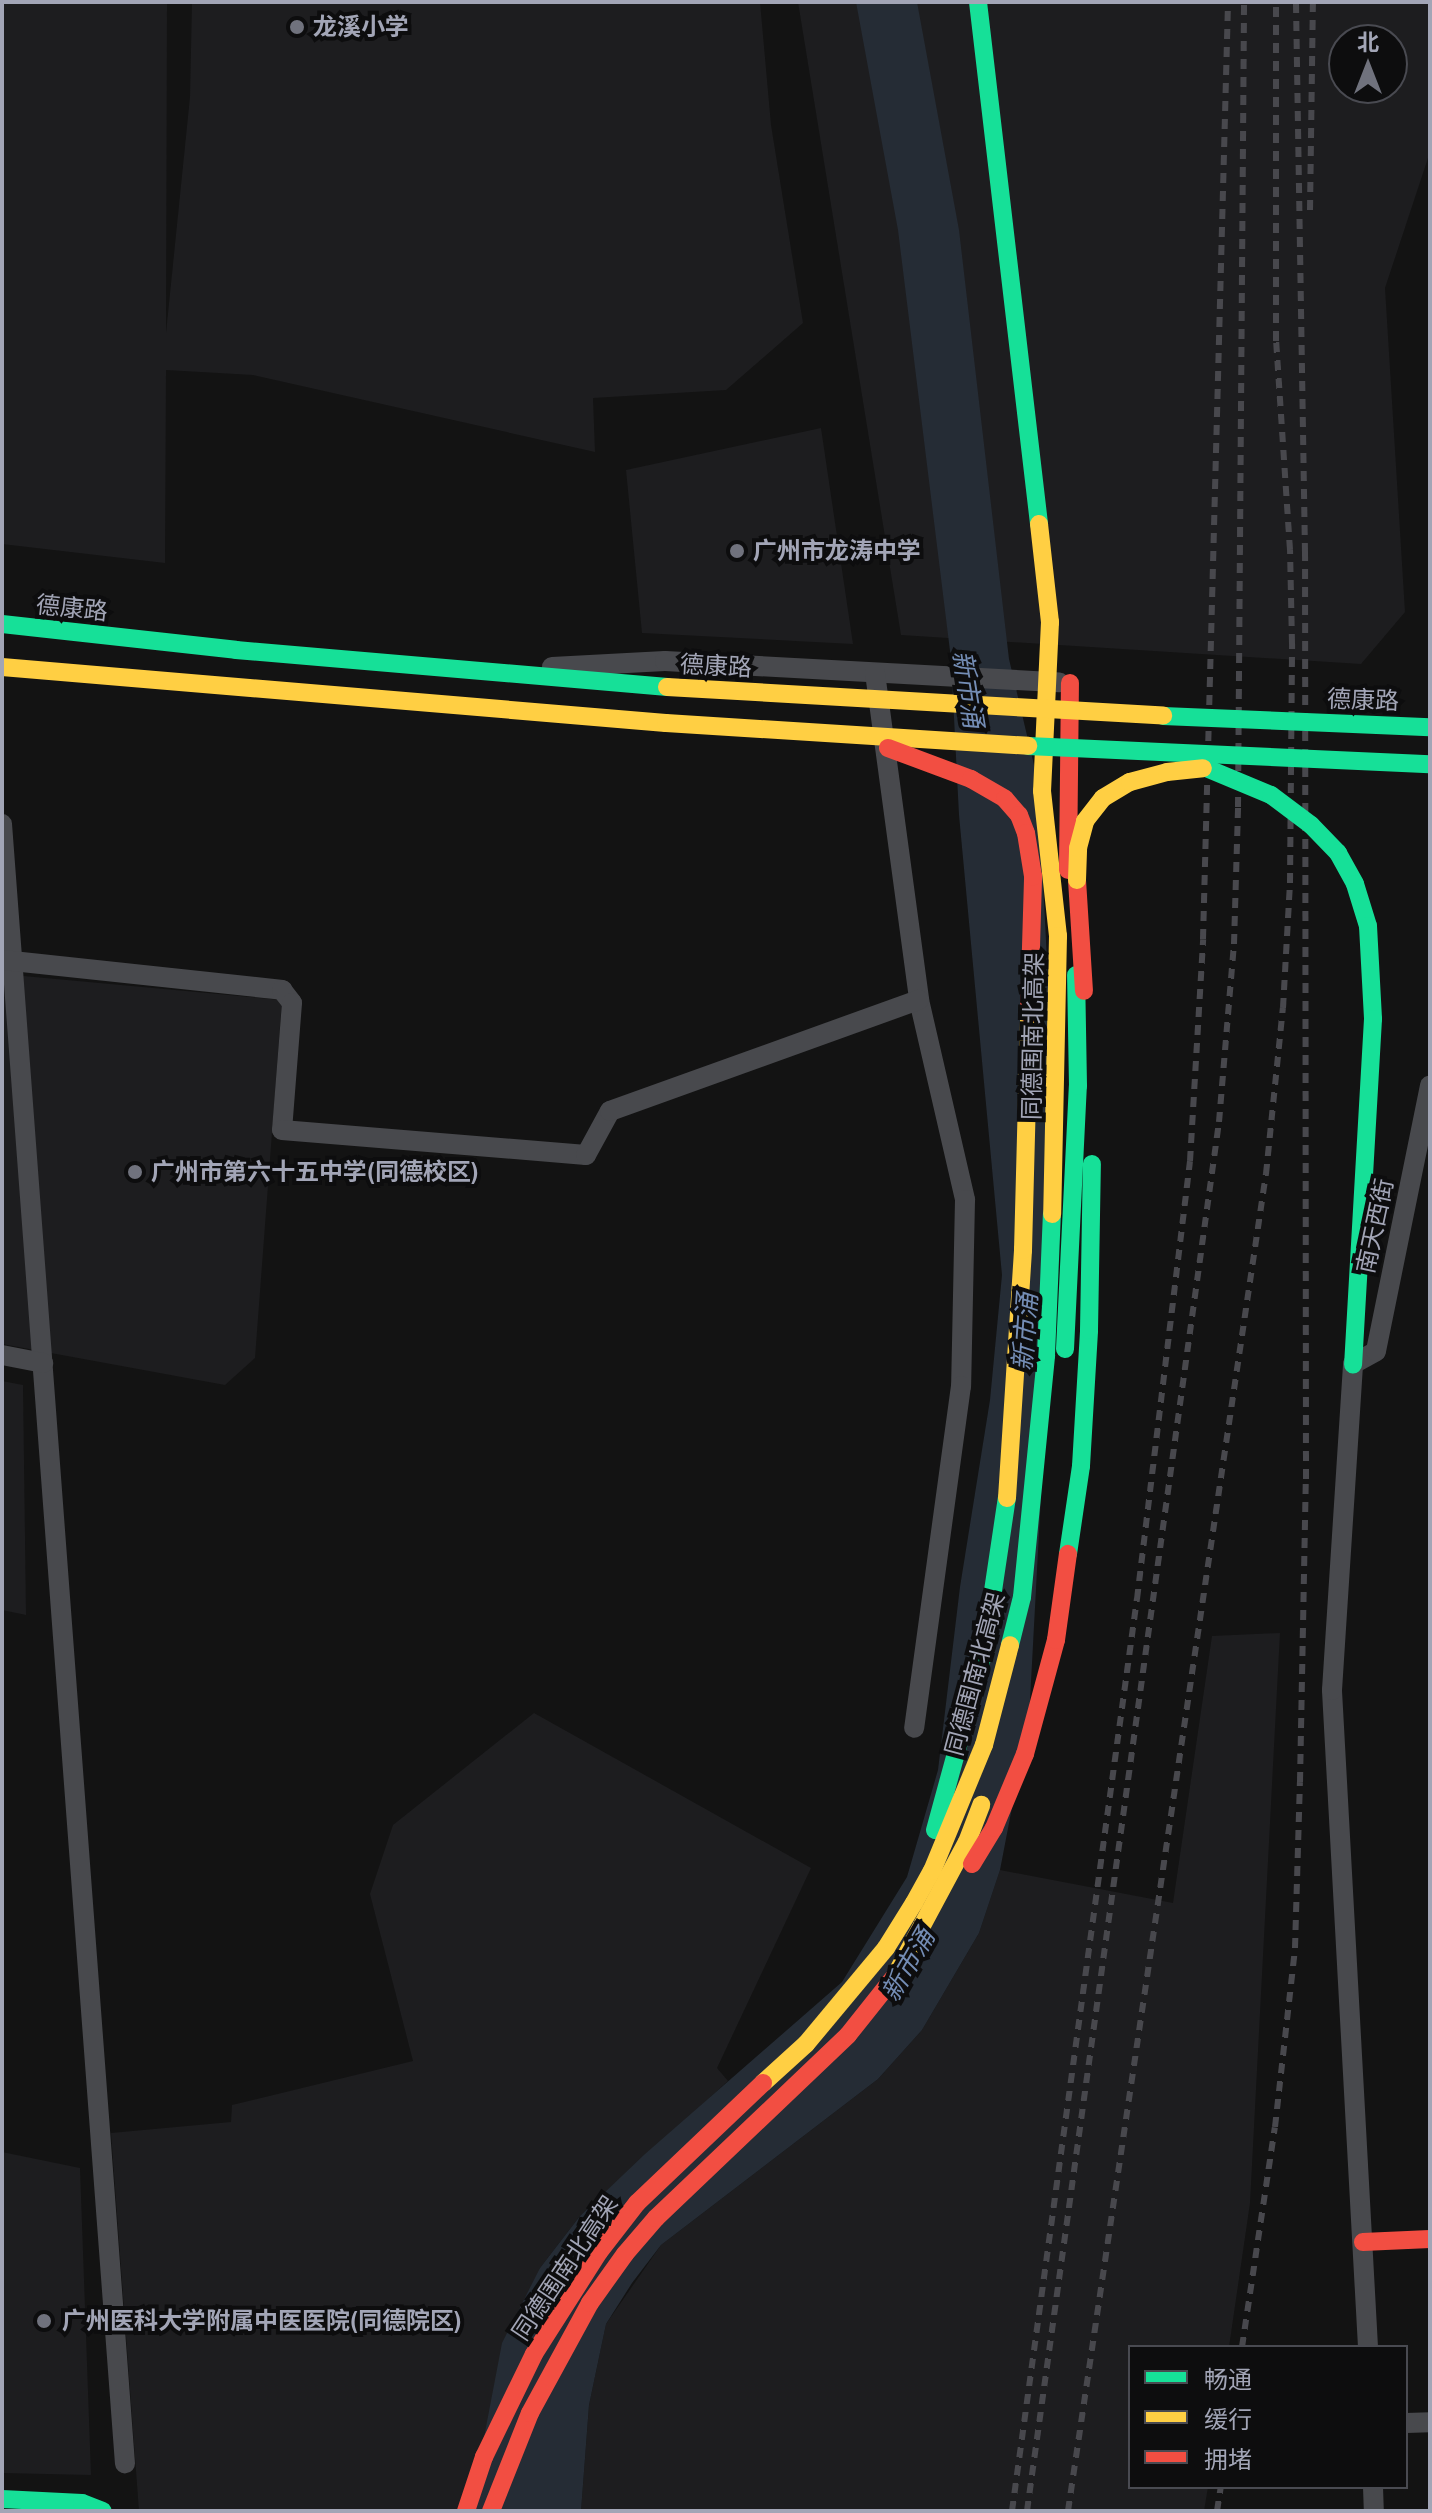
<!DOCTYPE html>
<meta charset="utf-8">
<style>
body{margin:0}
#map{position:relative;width:1432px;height:2513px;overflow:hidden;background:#131313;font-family:"Public Sans","Noto Sans SC",sans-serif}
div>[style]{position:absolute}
.built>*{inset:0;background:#1d1d1f}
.water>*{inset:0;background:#252c35}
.street>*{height:20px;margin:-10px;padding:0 10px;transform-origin:10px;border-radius:10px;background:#48494d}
.fast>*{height:18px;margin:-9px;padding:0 9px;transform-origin:9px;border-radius:9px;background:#16e098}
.slow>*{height:18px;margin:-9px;padding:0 9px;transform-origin:9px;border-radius:9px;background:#ffcf43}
.jam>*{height:18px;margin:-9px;padding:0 9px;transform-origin:9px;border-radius:9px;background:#f24e42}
.rail>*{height:6px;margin-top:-3px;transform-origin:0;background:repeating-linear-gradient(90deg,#48484d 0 10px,transparent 0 18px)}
.fast-bridge>*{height:18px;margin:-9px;padding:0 9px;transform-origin:9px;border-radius:9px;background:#16e098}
.slow-bridge>*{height:18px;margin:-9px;padding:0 9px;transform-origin:9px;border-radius:9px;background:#ffcf43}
.jam-bridge>*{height:18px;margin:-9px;padding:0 9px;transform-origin:9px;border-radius:9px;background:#f24e42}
.dots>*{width:22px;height:22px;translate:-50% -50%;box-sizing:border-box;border:4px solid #0d0d0e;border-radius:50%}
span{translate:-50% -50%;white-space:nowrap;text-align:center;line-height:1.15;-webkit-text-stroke:8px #0d0d0e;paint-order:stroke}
.poi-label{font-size:24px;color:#a2a5b6;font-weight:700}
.left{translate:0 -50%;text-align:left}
.street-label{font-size:24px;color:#a2a5b6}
.water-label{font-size:26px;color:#748db5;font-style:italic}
.frame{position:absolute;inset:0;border:4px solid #a2a5b6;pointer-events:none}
.legend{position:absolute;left:1128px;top:2345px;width:280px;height:144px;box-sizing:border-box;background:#0d0d0e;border:2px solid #494a51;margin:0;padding:10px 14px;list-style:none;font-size:24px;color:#a2a5b6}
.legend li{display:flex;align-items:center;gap:16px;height:40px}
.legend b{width:40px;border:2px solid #494a51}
.north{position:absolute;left:1328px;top:24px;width:80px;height:80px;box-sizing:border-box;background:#0d0d0e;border:2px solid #494a51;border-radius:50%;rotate:0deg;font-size:22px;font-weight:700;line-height:32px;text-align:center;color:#a2a5b6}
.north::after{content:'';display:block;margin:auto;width:28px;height:36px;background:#70727d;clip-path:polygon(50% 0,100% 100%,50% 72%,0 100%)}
</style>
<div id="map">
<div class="built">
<i style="clip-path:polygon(2px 2px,167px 2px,166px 333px,190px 97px,192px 2px,760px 2px,771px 125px,803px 323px,726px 390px,593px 398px,595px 452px,253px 375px,166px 370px,165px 563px,2px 544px)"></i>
<i style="clip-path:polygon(evenodd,798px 2px,1430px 2px,1430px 152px,1385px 288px,1405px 612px,1361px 664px,901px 635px,798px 2px,1344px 40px,1392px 40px,1392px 88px,1344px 88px,1344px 40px)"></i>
<i style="clip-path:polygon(821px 428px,853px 644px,642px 633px,626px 470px)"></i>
<i style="clip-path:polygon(2px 974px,282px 1000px,255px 1358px,225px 1385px,2px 1344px)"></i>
<i style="clip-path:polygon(2px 1381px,23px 1385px,26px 1615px,2px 1610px)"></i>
<i style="clip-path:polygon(1280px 1633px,1250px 2203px,1229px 2347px,1130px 2347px,1130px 2487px,1208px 2487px,1204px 2511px,581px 2511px,589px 2405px,606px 2324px,661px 2245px,878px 2079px,922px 2030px,979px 1933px,1000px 1870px,1173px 1903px,1212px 1636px)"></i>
<i style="clip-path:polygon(534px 1713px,811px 1868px,717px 2068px,728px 2081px,580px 2216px,540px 2268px,470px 2511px,139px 2511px,111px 2133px,231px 2122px,232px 2105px,413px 2061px,370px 1894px,393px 1825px)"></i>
<i style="clip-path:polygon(2px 2152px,80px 2168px,91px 2475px,2px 2473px)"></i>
</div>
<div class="water">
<i style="clip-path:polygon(856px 2px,917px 2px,959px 230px,1009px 659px,1038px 782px,1058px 1179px,1029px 1719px,1000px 1870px,979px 1933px,922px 2030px,878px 2079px,661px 2245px,632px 2283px,606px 2324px,589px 2405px,581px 2511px,470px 2511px,502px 2343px,540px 2268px,580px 2216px,645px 2154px,842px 1982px,907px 1877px,938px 1770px,960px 1587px,990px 1400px,1002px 1275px,959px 815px,951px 659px,898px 230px)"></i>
</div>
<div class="street">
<i style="left:552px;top:667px;width:113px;rotate:-3deg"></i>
<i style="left:665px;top:661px;width:395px;rotate:3.1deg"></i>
<i style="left:875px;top:673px;width:330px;rotate:82.3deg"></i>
<i style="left:919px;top:1000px;width:205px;rotate:77deg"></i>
<i style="left:965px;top:1200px;width:186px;rotate:91.2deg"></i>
<i style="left:961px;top:1386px;width:345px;rotate:97.8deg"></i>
<i style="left:2px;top:824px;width:1644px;rotate:85.71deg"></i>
<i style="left:3px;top:960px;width:281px;rotate:6.1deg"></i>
<i style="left:282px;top:990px;width:16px;rotate:52deg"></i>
<i style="left:292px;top:1003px;width:127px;rotate:94.5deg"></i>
<i style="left:282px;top:1130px;width:305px;rotate:4.7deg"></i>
<i style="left:586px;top:1155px;width:50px;rotate:-61.4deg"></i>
<i style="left:610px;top:1111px;width:328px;rotate:-19.8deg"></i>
<i style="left:2px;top:1355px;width:42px;rotate:11deg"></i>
<i style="left:1368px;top:2347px;width:658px;rotate:-93.14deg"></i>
<i style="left:1332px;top:1690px;width:327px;rotate:-86.3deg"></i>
<i style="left:1353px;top:1364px;width:26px;rotate:-29deg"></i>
<i style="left:1376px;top:1351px;width:271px;rotate:-78.5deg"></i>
<i style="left:1406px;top:2423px;width:24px;rotate:-2deg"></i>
<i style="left:1373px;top:2487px;width:24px;rotate:88deg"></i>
</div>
<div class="fast">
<i style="left:978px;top:2px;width:526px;rotate:83.33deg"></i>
<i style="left:2px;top:624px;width:235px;rotate:6.3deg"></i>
<i style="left:236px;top:650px;width:433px;rotate:4.9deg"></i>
<i style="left:1065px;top:1349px;width:263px;rotate:-87.2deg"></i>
<i style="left:1078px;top:1086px;width:111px;rotate:-91deg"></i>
<i style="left:1068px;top:1554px;width:89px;rotate:-81.6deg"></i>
<i style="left:1081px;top:1466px;width:136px;rotate:-86.6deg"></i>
<i style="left:1089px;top:1330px;width:166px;rotate:-89deg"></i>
<i style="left:1010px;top:1645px;width:49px;rotate:-76deg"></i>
<i style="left:1022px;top:1597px;width:243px;rotate:-84.3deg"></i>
<i style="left:1046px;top:1355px;width:141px;rotate:-87.6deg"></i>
<i style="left:935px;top:1830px;width:186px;rotate:-74.7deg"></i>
<i style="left:984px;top:1651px;width:155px;rotate:-81.5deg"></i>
<i style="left:2px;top:2499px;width:80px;rotate:2.9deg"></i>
<i style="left:82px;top:2503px;width:22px;rotate:21deg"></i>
</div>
<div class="slow">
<i style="left:1039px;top:524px;width:99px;rotate:83.6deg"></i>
<i style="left:1050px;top:622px;width:169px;rotate:92.7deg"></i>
<i style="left:1042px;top:791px;width:146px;rotate:83.7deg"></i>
<i style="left:1058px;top:936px;width:278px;rotate:91.2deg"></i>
<i style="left:2px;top:667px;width:666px;rotate:4.82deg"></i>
<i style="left:1007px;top:1498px;width:249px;rotate:-86.3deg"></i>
<i style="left:1023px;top:1250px;width:236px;rotate:-88.5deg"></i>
<i style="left:895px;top:1976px;width:152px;rotate:-61.8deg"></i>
<i style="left:967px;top:1842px;width:40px;rotate:-69deg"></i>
<i style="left:763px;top:2083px;width:58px;rotate:-42.2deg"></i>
<i style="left:806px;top:2044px;width:125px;rotate:-50.2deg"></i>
<i style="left:886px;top:1948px;width:53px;rotate:-58.1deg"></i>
<i style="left:914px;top:1903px;width:37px;rotate:-61deg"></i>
<i style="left:932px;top:1871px;width:136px;rotate:-67.6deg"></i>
<i style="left:984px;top:1745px;width:103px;rotate:-75.4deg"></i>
</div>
<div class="jam">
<i style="left:1068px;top:870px;width:187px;rotate:-89.4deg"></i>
<i style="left:1077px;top:880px;width:111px;rotate:86.4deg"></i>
<i style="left:1029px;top:1014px;width:138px;rotate:-88.3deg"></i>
<i style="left:972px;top:1864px;width:42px;rotate:-58.6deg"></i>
<i style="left:994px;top:1828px;width:80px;rotate:-67.3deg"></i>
<i style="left:1025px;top:1754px;width:118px;rotate:-74.8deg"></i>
<i style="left:1056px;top:1640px;width:87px;rotate:-82.1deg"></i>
<i style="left:1363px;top:2242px;width:67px;rotate:-2.6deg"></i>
<i style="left:466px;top:2511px;width:57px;rotate:-71.6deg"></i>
<i style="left:484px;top:2457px;width:114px;rotate:-64.1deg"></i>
<i style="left:534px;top:2354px;width:121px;rotate:-57.5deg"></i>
<i style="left:599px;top:2252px;width:62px;rotate:-52.2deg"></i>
<i style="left:637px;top:2203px;width:174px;rotate:-43.6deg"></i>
<i style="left:491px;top:2511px;width:105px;rotate:-68.3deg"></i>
<i style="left:530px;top:2413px;width:125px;rotate:-61.4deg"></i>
<i style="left:590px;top:2303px;width:60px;rotate:-54.5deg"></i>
<i style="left:625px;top:2254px;width:48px;rotate:-49.3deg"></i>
<i style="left:656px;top:2218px;width:265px;rotate:-43.6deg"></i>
<i style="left:848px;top:2035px;width:75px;rotate:-51.5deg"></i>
</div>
<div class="rail">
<i style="left:1310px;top:210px;width:208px;rotate:-89.2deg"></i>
<i style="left:1242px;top:2347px;width:222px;rotate:-81.5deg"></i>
<i style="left:1275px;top:2127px;width:180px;rotate:-83.6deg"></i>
<i style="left:1295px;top:1948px;width:166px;rotate:-88.3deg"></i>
<i style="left:1300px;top:1782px;width:303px;rotate:-88.9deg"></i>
<i style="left:1306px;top:1479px;width:926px;rotate:-90.06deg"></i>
<i style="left:1305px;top:553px;width:551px;rotate:-90.94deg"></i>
<i style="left:1012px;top:2511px;width:921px;rotate:-82.2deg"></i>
<i style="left:1137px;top:1599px;width:441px;rotate:-83.1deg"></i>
<i style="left:1190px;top:1161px;width:222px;rotate:-86.6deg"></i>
<i style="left:1203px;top:939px;width:937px;rotate:-88.47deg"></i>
<i style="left:1027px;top:2511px;width:1402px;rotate:-82.13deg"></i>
<i style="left:1219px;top:1122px;width:179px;rotate:-85.2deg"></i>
<i style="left:1234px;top:944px;width:137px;rotate:-88.3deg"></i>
<i style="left:1238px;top:807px;width:805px;rotate:-89.57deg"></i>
<i style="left:1068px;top:2511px;width:1352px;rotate:-81.58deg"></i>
<i style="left:1266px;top:1174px;width:167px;rotate:-84.2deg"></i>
<i style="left:1283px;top:1008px;width:125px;rotate:-86.8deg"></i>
<i style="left:1290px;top:883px;width:239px;rotate:-89.5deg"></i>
<i style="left:1292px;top:644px;width:94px;rotate:-91.2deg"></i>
<i style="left:1290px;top:550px;width:209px;rotate:-93.8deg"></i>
<i style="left:1276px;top:341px;width:339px;rotate:-90deg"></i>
<i style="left:1217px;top:2511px;width:24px;rotate:-81deg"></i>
</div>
<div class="fast-bridge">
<i style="left:1163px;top:716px;width:267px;rotate:2.4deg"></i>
<i style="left:1028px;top:746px;width:402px;rotate:2.6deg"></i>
<i style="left:1206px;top:768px;width:70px;rotate:22.6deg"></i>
<i style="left:1271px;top:795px;width:50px;rotate:36.9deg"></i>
<i style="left:1311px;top:825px;width:39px;rotate:46deg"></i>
<i style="left:1338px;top:853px;width:35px;rotate:61deg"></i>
<i style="left:1355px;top:884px;width:44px;rotate:72.8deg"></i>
<i style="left:1368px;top:926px;width:93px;rotate:86.9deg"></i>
<i style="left:1373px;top:1019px;width:346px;rotate:93.3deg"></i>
</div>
<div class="slow-bridge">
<i style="left:667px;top:687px;width:497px;rotate:3.3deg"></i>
<i style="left:666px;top:723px;width:363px;rotate:3.6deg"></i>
<i style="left:1077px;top:880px;width:32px;rotate:-88deg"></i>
<i style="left:1078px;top:848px;width:28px;rotate:-75deg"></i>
<i style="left:1085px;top:821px;width:29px;rotate:-52deg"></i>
<i style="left:1103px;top:798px;width:31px;rotate:-31deg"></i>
<i style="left:1130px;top:782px;width:38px;rotate:-15deg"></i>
<i style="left:1167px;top:772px;width:36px;rotate:-6deg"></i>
</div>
<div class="jam-bridge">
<i style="left:888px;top:748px;width:89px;rotate:20.5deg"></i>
<i style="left:971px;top:779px;width:39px;rotate:30deg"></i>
<i style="left:1005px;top:799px;width:21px;rotate:49deg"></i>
<i style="left:1019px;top:815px;width:19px;rotate:69deg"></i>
<i style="left:1026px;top:833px;width:44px;rotate:80.8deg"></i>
</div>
<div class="dots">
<i style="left:297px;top:27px;background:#70727d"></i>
<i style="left:737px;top:551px;background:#70727d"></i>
<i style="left:135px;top:1172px;background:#70727d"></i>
<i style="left:44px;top:2321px;background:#70727d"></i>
</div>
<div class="poi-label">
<span class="left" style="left:313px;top:27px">龙溪小学</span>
<span class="left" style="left:753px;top:551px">广州市龙涛中学</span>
<span class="left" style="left:151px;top:1172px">广州市第六十五中学(同德校区)</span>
<span class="left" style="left:62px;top:2321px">广州医科大学附属中医医院(同德院区)</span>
</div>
<div class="street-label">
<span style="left:72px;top:608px;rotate:6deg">德康路</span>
<span style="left:716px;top:666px;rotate:3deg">德康路</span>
<span style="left:1363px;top:700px;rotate:2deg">德康路</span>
<span style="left:1033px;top:1036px;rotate:-89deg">同德围南北高架</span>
<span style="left:1375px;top:1226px;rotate:-78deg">南天西街</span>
<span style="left:975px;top:1674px;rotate:-75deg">同德围南北高架</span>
<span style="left:565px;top:2268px;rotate:-56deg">同德围南北高架</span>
</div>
<div class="water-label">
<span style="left:968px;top:689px;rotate:81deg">新市涌</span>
<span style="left:1025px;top:1332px;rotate:-86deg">新市涌</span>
<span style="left:908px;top:1965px;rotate:-60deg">新市涌</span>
</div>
<div class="frame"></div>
<ul class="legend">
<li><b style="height:10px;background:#16e098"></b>畅通</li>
<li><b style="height:10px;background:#ffcf43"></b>缓行</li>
<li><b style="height:10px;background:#f24e42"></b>拥堵</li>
</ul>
<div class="north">北</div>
</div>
